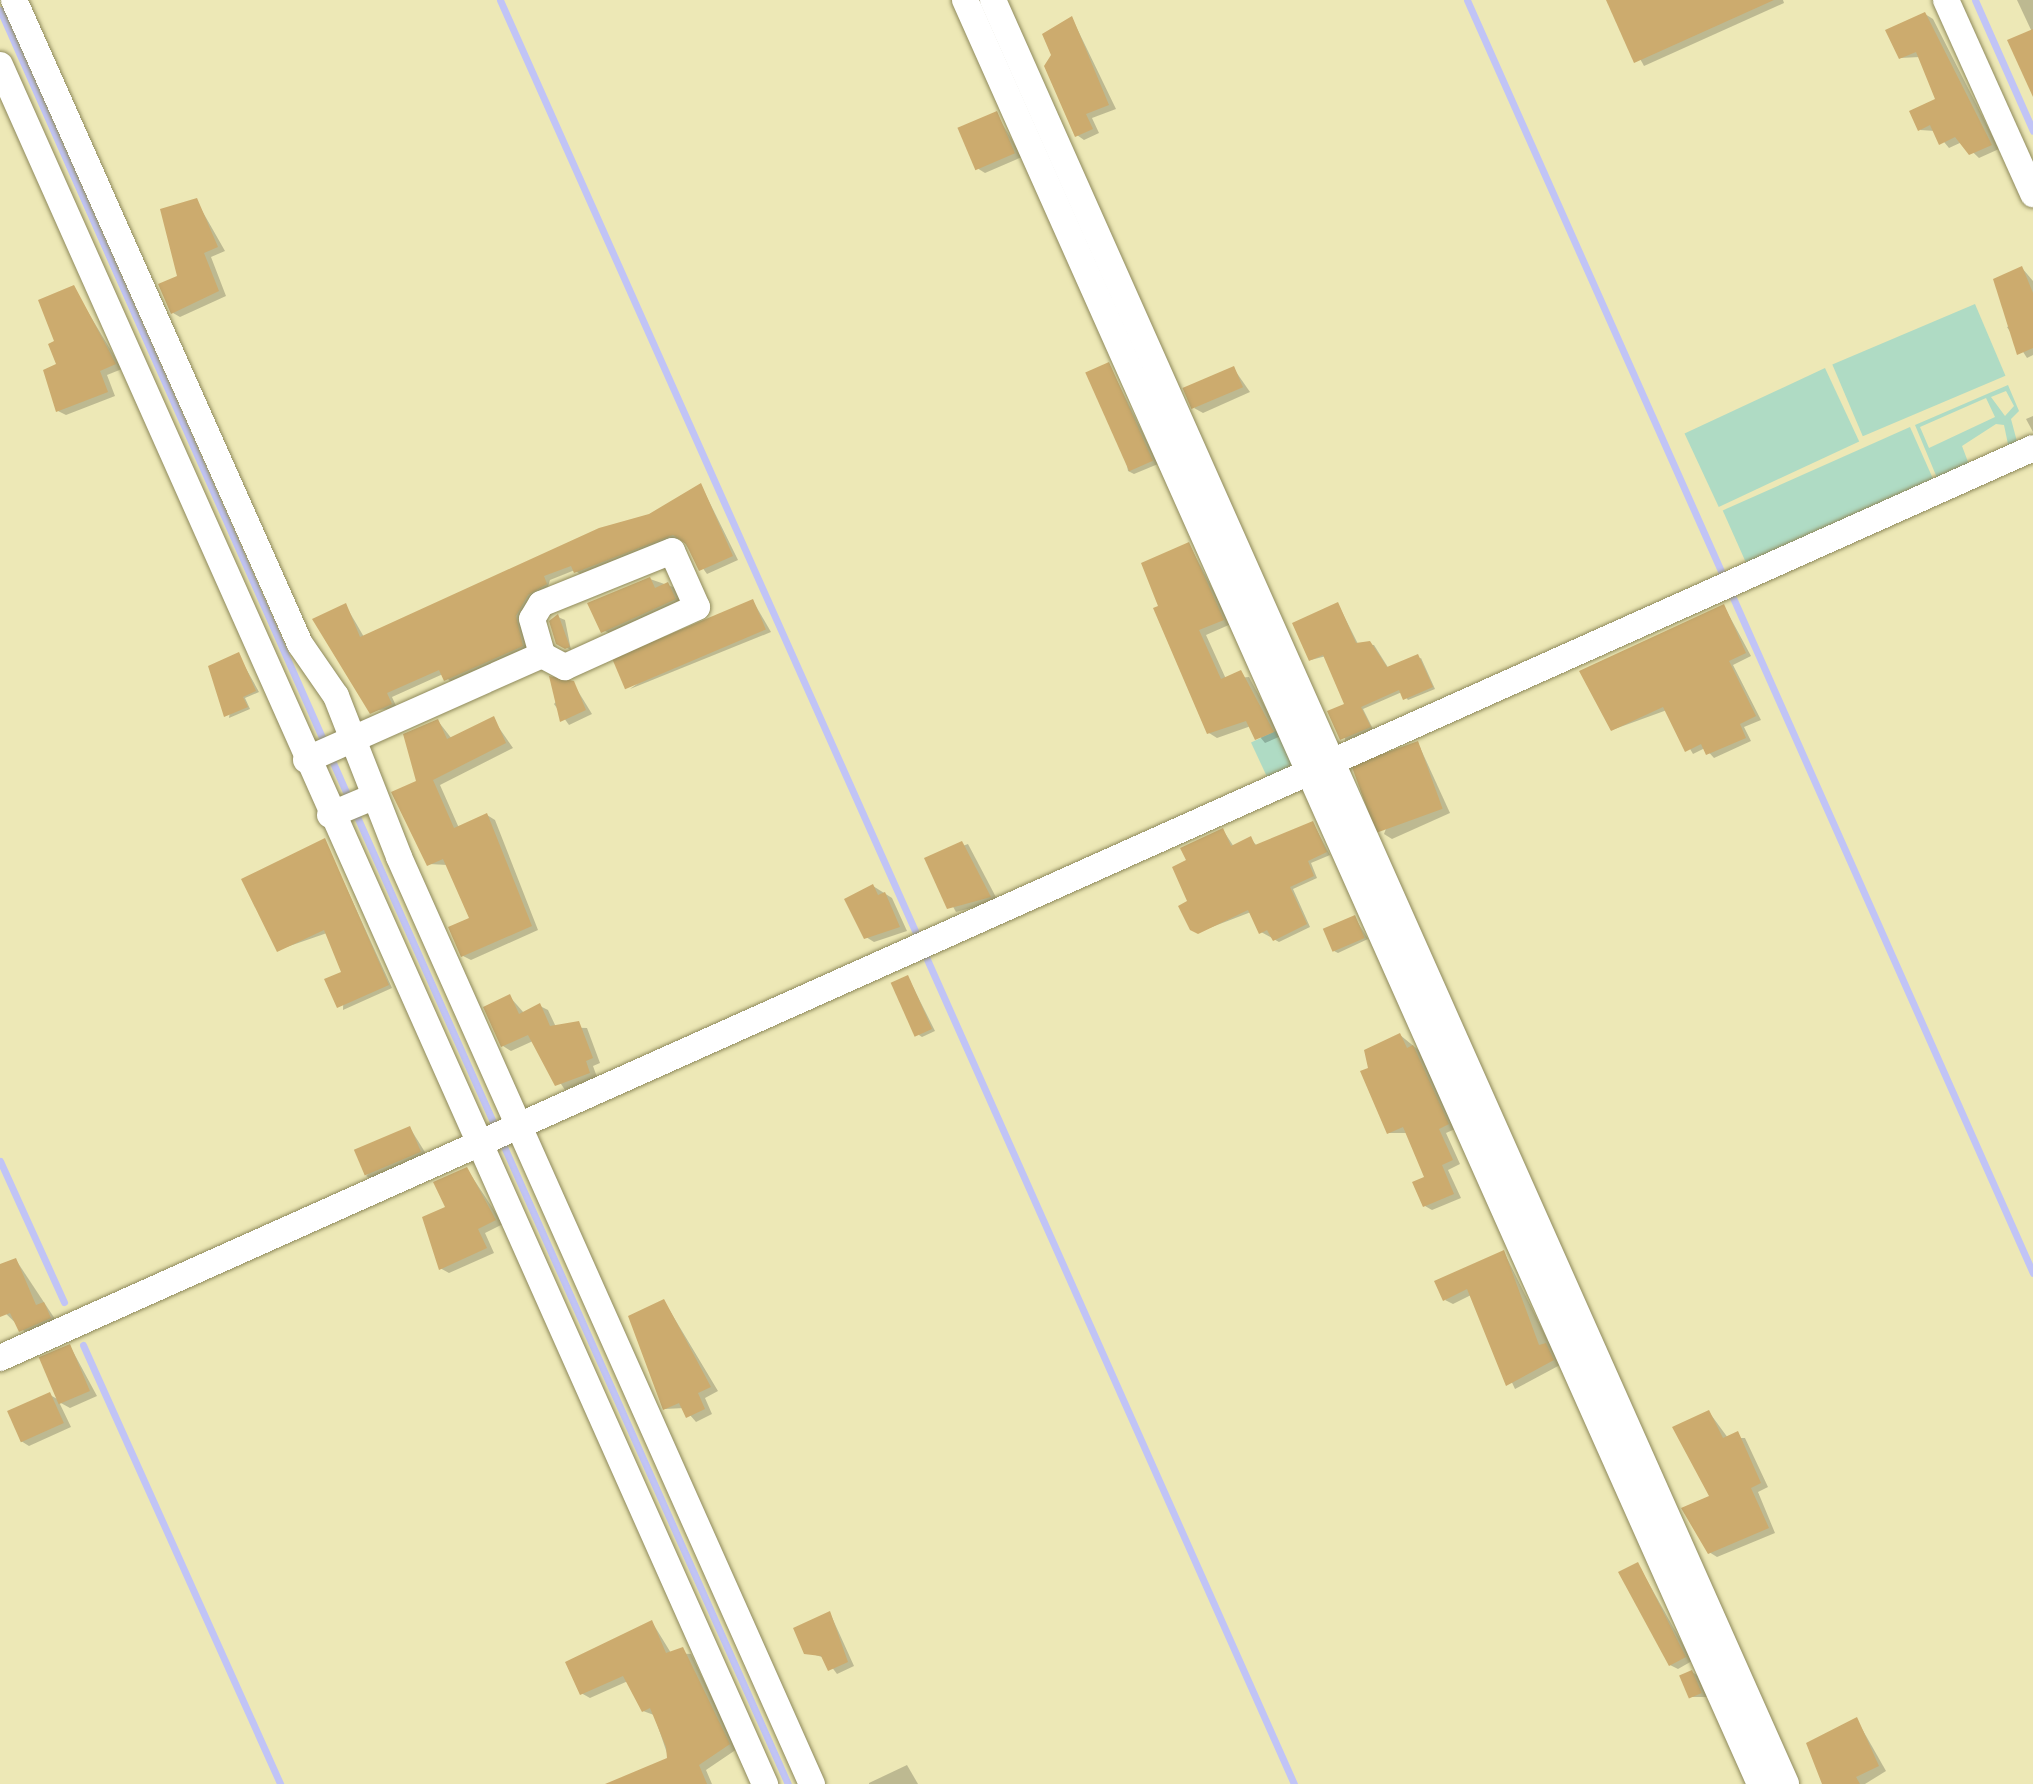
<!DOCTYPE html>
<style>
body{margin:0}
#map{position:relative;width:2033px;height:1784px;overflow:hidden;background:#ede8b6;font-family:"DM Sans",sans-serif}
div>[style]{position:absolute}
.green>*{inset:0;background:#afdbc4;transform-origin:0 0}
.shadow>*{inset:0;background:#0003}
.stream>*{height:7px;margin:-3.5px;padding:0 3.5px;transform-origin:3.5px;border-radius:3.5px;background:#c1c4f6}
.building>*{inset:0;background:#ccab6e;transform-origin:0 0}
.roads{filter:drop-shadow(0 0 2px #8e895b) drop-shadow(0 0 2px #8e895b)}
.street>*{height:26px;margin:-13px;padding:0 13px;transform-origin:13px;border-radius:13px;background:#fff}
span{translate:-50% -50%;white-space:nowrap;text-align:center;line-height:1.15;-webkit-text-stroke:7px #ede8b6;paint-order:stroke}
</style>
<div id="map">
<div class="green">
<i style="left:1975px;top:304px;width:78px;height:155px;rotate:67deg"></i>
<i style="left:1825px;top:368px;width:81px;height:155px;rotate:65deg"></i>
<i style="clip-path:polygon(evenodd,2008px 385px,2019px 411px,2011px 419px,2019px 449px,1940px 485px,1915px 425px,2008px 385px,2006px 391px,2014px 406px,2005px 416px,1991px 397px,2006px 391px,2008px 385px,1986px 398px,1995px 417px,1929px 448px,1920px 427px,1986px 398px,2008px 385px,1996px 424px,2004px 425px,2009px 449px,1970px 467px,1962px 446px,1996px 424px)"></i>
<i style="left:1910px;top:427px;width:62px;height:205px;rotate:66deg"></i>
<i style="left:1280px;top:729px;width:42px;height:32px;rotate:65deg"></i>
</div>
<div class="shadow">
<i style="clip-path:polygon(1608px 0,1783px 0,1784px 3px,1644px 66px)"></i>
<i style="clip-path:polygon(2017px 0,2033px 0,2033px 71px,2032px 32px)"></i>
<i style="clip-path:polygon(1925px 14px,1933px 19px,1999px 149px,1979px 158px,1962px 142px,1949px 148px,1935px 131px,1920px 130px,1938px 100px,1920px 57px,1900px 58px)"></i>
<i style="clip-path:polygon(1072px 18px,1116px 109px,1092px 118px,1099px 133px,1084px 140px,1077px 135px)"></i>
<i style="clip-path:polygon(996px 113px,1022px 157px,985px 173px,977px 168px)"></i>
<i style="clip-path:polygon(196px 200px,225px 251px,211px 257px,226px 296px,180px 317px,173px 313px,179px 277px,163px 210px)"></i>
<i style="clip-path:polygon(2022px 268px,2033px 281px,2033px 355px,2027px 358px,2007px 327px,2014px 324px)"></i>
<i style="clip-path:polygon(73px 287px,122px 369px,107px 375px,115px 396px,66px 415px,58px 411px,57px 342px)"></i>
<i style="clip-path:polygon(1109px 364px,1158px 464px,1134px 474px,1128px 471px)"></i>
<i style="clip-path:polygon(1234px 369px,1250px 392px,1203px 413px,1194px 408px)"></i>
<i style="clip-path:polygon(2033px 416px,2033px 432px,2026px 419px)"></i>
<i style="clip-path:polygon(701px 485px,738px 560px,707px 574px,681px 538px,582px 576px,575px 570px,550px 580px,529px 649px,452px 683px,443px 674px,392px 697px,397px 708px,370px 711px,346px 606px,364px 637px,650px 516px)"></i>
<i style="clip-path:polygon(1189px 544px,1231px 624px,1206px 635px,1226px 679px,1249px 677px,1281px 736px,1265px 743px,1251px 726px,1217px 738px,1209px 733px)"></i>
<i style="clip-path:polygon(650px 579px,676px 588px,682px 603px,609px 633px,601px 629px)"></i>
<i style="clip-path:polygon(753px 601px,771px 632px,630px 689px)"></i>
<i style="clip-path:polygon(1338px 604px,1358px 644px,1374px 645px,1389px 669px,1421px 658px,1435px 689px,1408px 700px,1402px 692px,1363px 709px,1373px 729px,1345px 741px,1346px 705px,1326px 656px,1311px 660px)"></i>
<i style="clip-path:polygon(1724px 606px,1751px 656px,1733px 665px,1761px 720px,1744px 727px,1751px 741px,1714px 758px,1705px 748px,1693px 754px,1667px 710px,1612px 730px)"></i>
<i style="clip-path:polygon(558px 617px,565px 620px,571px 650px,557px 643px)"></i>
<i style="clip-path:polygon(238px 654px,259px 692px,245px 698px,250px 709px,229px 718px)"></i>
<i style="clip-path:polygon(573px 683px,592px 714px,569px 725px,554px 704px)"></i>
<i style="clip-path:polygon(493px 719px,513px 748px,440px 785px,459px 828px,487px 815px,495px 820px,538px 930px,471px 960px,463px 956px,471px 919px,447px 865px,429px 864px,418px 782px,438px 721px,452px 739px)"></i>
<i style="clip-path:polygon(1418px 743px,1450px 813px,1392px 839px,1384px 834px)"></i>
<i style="clip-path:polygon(1313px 823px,1330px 855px,1311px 863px,1317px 878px,1293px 889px,1310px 927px,1279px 942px,1261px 932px,1251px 912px,1199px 932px,1189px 861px,1223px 830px,1234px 847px,1251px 839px,1257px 846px)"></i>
<i style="clip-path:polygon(325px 841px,392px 988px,343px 1010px,344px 973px,327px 933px,278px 950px)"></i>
<i style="clip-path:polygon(968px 844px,998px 901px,956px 912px,926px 859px)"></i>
<i style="clip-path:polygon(873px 886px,892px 898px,907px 931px,874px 942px,866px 937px)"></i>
<i style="clip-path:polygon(1355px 918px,1368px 939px,1338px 953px,1334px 951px)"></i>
<i style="clip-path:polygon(908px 977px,935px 1031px,922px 1037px,919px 1035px)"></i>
<i style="clip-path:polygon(510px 997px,524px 1013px,540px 1006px,548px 1010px,556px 1027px,587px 1028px,600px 1063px,593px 1066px,597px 1077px,565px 1090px,533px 1041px,511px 1051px,503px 1046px)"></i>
<i style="clip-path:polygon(1400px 1035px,1421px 1052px,1455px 1129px,1446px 1133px,1460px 1164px,1448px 1170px,1461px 1198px,1432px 1210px,1425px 1206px,1427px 1178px,1407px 1133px,1389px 1133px,1370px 1069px)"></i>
<i style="clip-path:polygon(410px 1128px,428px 1157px,375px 1181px,366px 1176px)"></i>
<i style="clip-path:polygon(467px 1169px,503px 1224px,485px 1233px,494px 1253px,449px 1273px,440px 1268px,448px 1208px)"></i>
<i style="clip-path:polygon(1504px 1252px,1560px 1365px,1515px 1389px,1471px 1295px,1453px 1304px,1445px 1300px)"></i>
<i style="clip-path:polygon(16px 1260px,57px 1322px,28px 1335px,0 1308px,0 1267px)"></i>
<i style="clip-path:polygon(664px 1301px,718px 1391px,705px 1398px,712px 1414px,696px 1422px,684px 1408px,665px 1409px)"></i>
<i style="clip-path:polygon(70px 1346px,97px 1396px,70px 1408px,59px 1402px,71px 1427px,29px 1446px,21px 1441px,50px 1395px,61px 1401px)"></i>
<i style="clip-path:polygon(1709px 1412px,1728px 1438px,1745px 1438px,1768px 1487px,1758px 1492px,1775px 1533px,1717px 1557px,1709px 1552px)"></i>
<i style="clip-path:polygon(1638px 1564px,1692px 1661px,1678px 1669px,1670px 1665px)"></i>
<i style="clip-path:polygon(830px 1613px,854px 1666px,837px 1674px,825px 1658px,806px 1652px)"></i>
<i style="clip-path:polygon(652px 1622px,671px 1653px,691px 1654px,737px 1749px,706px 1770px,712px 1784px,614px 1784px,669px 1759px,654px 1715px,643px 1711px,628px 1681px,590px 1698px,581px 1693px)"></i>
<i style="clip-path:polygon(1692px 1672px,1700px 1677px,1709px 1697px,1691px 1697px)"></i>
<i style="clip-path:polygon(1857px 1720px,1886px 1771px,1865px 1784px,1825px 1784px)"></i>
<i style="clip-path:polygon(907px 1765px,918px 1784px,869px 1784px,869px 1783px)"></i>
</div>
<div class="stream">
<i style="left:500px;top:0;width:1022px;rotate:65.97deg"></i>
<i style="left:1467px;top:0;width:635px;rotate:66.02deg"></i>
<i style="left:1975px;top:0;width:143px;rotate:66.1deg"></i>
<i style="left:0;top:10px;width:803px;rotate:66.12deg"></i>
<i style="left:1730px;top:591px;width:746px;rotate:66.05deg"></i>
<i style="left:330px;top:756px;width:1125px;rotate:65.99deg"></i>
<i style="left:926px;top:957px;width:905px;rotate:66.01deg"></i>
<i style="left:0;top:1161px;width:155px;rotate:65.6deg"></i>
<i style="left:83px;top:1345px;width:481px;rotate:65.8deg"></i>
</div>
<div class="building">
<i style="clip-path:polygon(1606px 0,1774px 0,1634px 63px)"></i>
<i style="clip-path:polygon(1925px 12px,1992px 145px,1969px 155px,1955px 137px,1939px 145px,1930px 125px,1918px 131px,1909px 111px,1935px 99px,1916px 52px,1899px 59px,1885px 30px)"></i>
<i style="clip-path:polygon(1072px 16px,1109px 105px,1086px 114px,1093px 129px,1075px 137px,1044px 66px,1051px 55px,1042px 34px)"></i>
<i style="clip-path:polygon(2033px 29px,2033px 97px,2007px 40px)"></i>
<i style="left:997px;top:111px;width:46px;height:43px;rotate:67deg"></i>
<i style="clip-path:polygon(197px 198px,218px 247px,204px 253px,219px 291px,171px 314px,158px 284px,177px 276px,160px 209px)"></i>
<i style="clip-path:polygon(2022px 266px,2033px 293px,2033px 348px,2017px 355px,1993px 279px)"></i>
<i style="clip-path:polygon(74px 285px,116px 364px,100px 371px,108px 392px,56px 412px,43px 370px,56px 364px,48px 344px,54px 341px,38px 300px)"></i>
<i style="left:1109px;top:362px;width:108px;height:26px;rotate:66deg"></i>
<i style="left:1234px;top:366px;width:23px;height:56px;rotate:67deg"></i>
<i style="clip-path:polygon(701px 483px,733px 556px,699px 571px,686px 544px,673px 535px,574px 573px,571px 566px,544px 576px,547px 584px,528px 595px,516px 616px,523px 646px,444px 681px,439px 670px,387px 693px,392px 704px,370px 714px,312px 619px,346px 603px,360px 637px,599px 528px,649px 514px)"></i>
<i style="clip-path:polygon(1189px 542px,1224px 620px,1199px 630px,1221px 679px,1241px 670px,1274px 732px,1255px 740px,1246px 721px,1207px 734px,1153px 608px,1158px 606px,1141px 563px)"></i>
<i style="clip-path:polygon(650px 577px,655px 588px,668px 582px,676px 599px,601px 633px,587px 603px)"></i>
<i style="left:753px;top:599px;width:33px;height:153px;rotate:67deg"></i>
<i style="clip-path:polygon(1338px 602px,1356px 643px,1370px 641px,1387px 667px,1418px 654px,1433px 687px,1403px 700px,1399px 690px,1361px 707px,1371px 727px,1340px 740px,1327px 711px,1344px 704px,1323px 655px,1309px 661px,1292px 623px)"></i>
<i style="clip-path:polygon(1724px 604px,1746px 653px,1729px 661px,1756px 716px,1740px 724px,1746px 738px,1706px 755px,1701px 744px,1685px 752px,1663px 707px,1611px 731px,1579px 671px)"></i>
<i style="clip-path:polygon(558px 614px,570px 647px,565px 649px,556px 644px,549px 621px)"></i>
<i style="clip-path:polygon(239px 652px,256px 691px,243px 697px,248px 707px,224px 717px,208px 666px)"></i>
<i style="clip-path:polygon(549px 676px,574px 681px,586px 710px,560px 722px)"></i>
<i style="clip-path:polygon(494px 716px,506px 743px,433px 780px,454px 828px,487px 813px,532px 926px,461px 957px,448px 927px,469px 918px,443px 859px,427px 866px,391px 792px,416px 781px,403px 734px,438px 719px,447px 739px)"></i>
<i style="left:1418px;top:741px;width:72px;height:71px;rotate:70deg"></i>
<i style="clip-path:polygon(1313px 821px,1327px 852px,1308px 861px,1314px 876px,1290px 887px,1307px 924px,1273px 941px,1267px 930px,1259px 934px,1248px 910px,1198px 934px,1190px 930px,1178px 906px,1187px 901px,1172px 867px,1186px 860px,1180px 848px,1223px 828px,1231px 846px,1251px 836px,1255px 845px)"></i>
<i style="clip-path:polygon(325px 838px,389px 985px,337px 1008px,324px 979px,341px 972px,324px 930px,277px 952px,241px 879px)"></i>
<i style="clip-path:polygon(962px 841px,991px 897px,947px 909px,924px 858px)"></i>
<i style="clip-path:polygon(873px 884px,878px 895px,885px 892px,900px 927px,864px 939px,844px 899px)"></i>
<i style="left:1355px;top:915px;width:25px;height:35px;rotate:67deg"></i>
<i style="left:908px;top:975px;width:59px;height:19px;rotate:66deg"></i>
<i style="clip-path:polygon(510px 994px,519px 1014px,540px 1003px,550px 1026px,579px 1021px,593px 1058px,586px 1061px,590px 1073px,555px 1086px,528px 1035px,501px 1047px,483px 1007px)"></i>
<i style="clip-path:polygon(1400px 1033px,1407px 1048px,1413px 1045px,1449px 1124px,1439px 1129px,1453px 1160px,1442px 1165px,1454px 1194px,1423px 1207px,1412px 1182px,1424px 1177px,1403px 1127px,1387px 1134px,1360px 1071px,1368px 1068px,1364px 1050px)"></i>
<i style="left:410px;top:1126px;width:28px;height:61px;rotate:67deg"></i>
<i style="clip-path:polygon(467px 1167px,496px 1220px,478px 1229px,487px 1248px,439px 1270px,422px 1217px,445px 1207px,433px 1182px)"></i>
<i style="clip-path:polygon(1504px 1250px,1539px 1345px,1546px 1343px,1554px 1360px,1506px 1386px,1467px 1289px,1443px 1301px,1434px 1281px)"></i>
<i style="clip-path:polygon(16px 1258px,36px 1305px,44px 1302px,51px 1318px,19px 1332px,10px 1313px,0 1317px,0 1264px)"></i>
<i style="clip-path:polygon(664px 1299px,711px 1387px,698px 1393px,705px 1409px,686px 1418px,679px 1403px,663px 1410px,628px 1316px)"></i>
<i style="left:70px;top:1344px;width:51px;height:34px;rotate:67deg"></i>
<i style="left:50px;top:1392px;width:34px;height:47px;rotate:66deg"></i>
<i style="clip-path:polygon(1709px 1410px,1723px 1438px,1738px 1431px,1761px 1483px,1751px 1488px,1769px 1528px,1708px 1554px,1681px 1508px,1709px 1496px,1672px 1427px)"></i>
<i style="clip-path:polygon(1638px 1562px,1686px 1657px,1669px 1666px,1618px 1572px)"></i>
<i style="clip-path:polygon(830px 1611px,848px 1662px,828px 1671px,821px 1656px,804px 1654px,793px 1628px)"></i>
<i style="clip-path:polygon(652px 1620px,666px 1653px,683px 1647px,730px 1744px,699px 1765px,707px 1784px,605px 1784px,667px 1758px,666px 1747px,650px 1708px,642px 1712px,623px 1676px,580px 1695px,565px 1662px)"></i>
<i style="left:1692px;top:1670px;width:25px;height:14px;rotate:67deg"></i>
<i style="clip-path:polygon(1857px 1717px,1879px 1766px,1856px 1777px,1860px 1784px,1822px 1784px,1806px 1743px)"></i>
</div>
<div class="roads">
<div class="street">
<i style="left:14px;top:0;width:705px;rotate:66.05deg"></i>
<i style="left:300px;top:644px;width:63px;rotate:55.3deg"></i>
<i style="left:336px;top:696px;width:173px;rotate:68.6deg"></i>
<i style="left:399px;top:857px;width:1015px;rotate:65.99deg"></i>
<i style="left:965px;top:0;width:1953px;rotate:65.98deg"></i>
<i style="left:993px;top:0;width:1952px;rotate:66.03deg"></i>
<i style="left:1946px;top:0;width:213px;rotate:65.8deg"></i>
<i style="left:0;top:65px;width:1882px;rotate:66.01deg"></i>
<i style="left:306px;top:760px;width:258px;rotate:-24deg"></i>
<i style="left:542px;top:655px;width:26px;rotate:28deg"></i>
<i style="left:565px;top:667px;width:145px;rotate:-24.4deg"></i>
<i style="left:697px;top:607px;width:61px;rotate:-114.1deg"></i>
<i style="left:672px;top:551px;width:141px;rotate:158deg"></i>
<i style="left:541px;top:604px;width:17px;rotate:121deg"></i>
<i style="left:532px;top:619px;width:37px;rotate:74deg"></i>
<i style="left:330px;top:815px;width:47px;rotate:-22.7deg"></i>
<i style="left:0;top:1358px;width:2227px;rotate:-24.11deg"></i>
</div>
</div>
</div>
